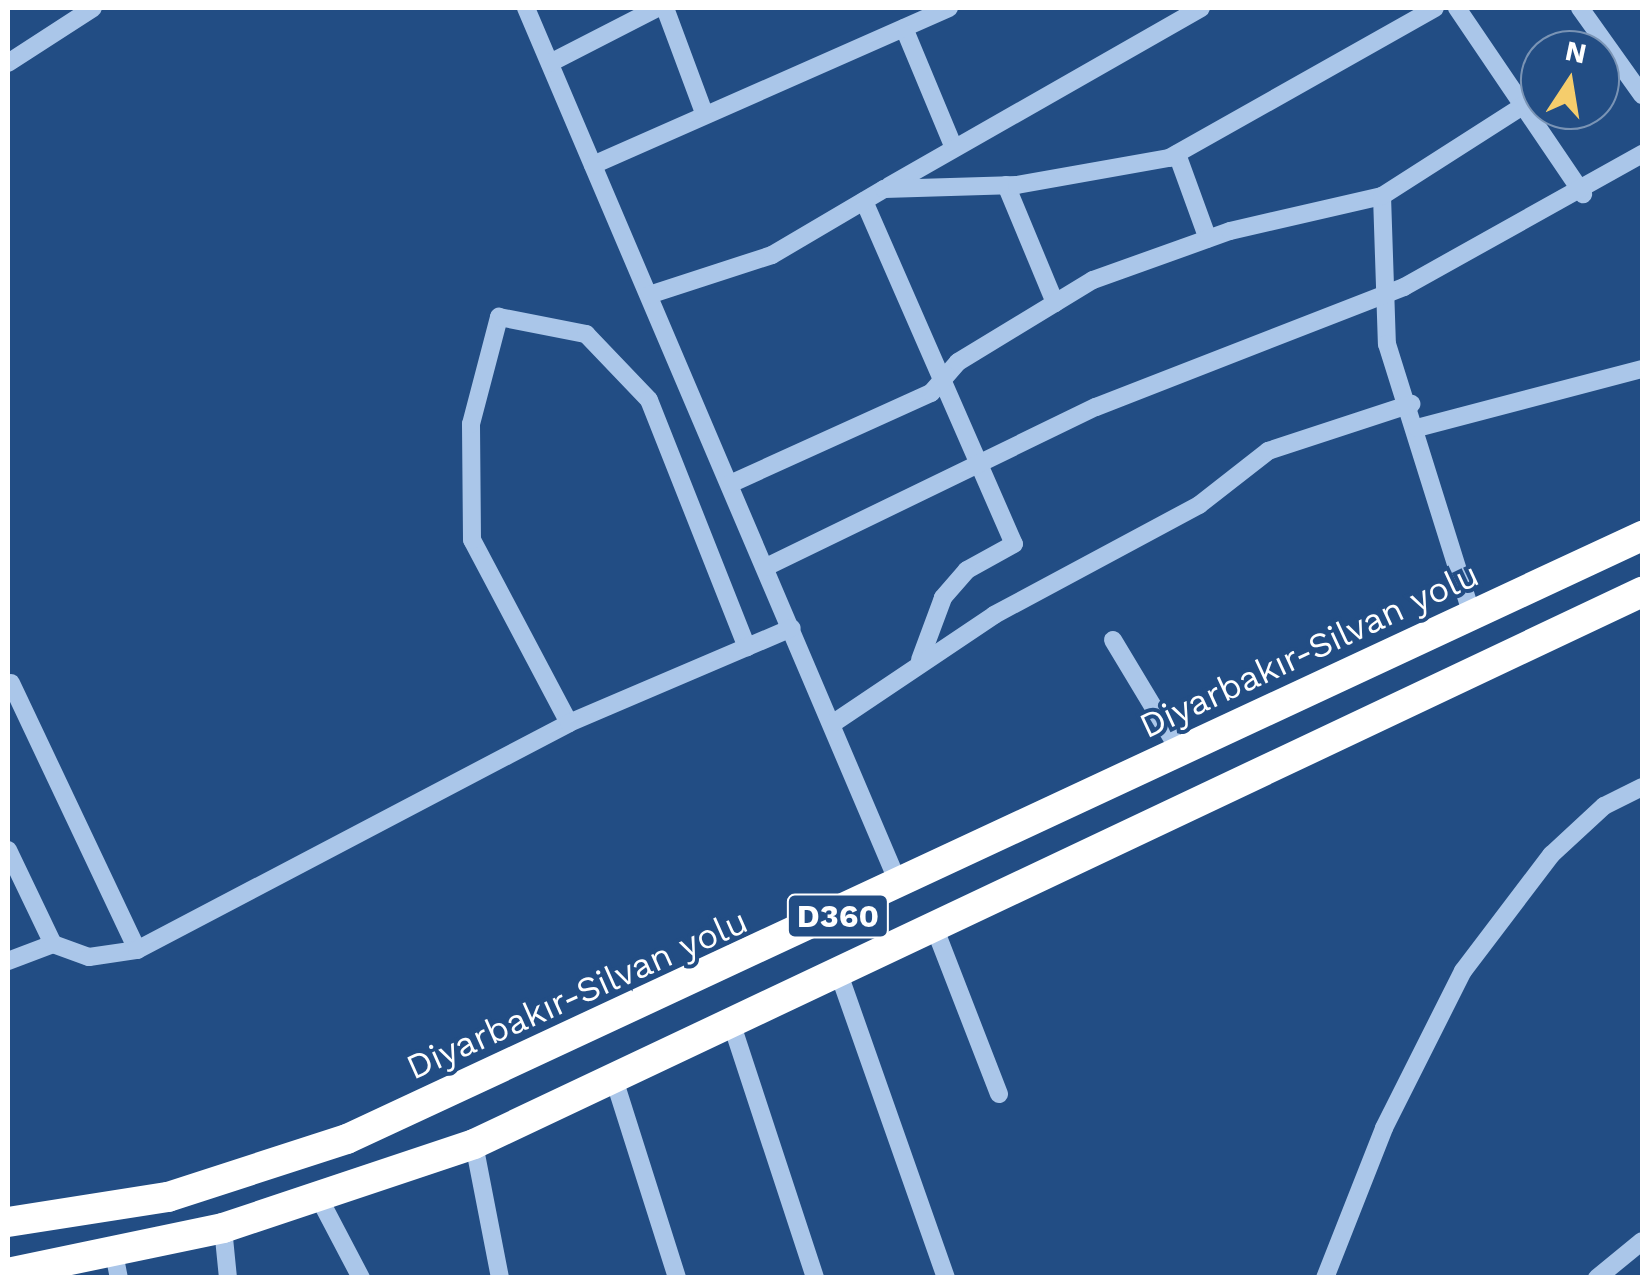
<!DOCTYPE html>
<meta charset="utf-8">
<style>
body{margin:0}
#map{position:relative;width:1650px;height:1285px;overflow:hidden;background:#224d84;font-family:"Work Sans",sans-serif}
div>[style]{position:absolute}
.minor>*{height:18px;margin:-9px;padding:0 9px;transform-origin:9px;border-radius:9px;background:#aac6e9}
.highway>*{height:30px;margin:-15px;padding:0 15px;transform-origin:15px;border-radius:15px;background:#fff}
span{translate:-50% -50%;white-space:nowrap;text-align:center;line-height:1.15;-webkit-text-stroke:8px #224d84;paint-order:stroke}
.shield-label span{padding:2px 8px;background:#224d84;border:2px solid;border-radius:8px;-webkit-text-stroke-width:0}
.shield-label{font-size:32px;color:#fff;font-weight:700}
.street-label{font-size:35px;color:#fff}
.frame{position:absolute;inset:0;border:10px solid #fff;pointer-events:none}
.north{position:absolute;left:1520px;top:30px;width:100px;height:100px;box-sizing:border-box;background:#224d84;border:2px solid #7a94b5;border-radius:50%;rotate:12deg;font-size:28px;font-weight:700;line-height:40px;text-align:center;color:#fff}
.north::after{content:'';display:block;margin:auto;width:35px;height:45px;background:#f5cd6c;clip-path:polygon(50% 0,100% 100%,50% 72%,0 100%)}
</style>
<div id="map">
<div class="minor">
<i style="left:526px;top:8px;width:955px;rotate:66.95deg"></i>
<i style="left:665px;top:8px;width:112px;rotate:69.6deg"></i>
<i style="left:1457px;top:8px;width:225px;rotate:55.9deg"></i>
<i style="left:1580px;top:8px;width:107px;rotate:54.5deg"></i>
<i style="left:904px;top:28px;width:130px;rotate:67.4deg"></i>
<i style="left:8px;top:63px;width:101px;rotate:-32.9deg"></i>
<i style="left:550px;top:63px;width:120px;rotate:-27.2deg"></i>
<i style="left:1177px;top:154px;width:90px;rotate:70deg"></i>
<i style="left:593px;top:165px;width:389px;rotate:-23.8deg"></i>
<i style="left:1006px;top:185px;width:128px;rotate:67.4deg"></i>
<i style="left:889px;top:186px;width:359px;rotate:-29.7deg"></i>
<i style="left:1382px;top:196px;width:148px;rotate:88.1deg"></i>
<i style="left:1387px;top:344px;width:285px;rotate:72.6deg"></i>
<i style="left:864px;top:201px;width:374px;rotate:66.4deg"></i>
<i style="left:1014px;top:544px;width:54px;rotate:151deg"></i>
<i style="left:967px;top:570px;width:37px;rotate:131deg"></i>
<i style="left:943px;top:598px;width:66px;rotate:110.4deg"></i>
<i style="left:649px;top:295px;width:129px;rotate:-18deg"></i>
<i style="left:772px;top:255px;width:130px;rotate:-30.5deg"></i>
<i style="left:884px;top:189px;width:133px;rotate:-1.7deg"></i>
<i style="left:1017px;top:185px;width:154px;rotate:-10.1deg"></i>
<i style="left:1169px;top:158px;width:305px;rotate:-29.4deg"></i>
<i style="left:1417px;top:428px;width:233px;rotate:-14.7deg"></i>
<i style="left:730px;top:484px;width:221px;rotate:-24.4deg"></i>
<i style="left:931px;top:393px;width:41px;rotate:-48.9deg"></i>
<i style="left:958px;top:362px;width:158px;rotate:-31.3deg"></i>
<i style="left:1093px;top:280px;width:145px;rotate:-19.7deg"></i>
<i style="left:1230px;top:231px;width:156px;rotate:-13deg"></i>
<i style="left:1382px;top:196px;width:188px;rotate:-32.6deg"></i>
<i style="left:766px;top:567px;width:367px;rotate:-25.9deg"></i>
<i style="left:1096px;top:407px;width:331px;rotate:-21.3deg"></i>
<i style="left:1404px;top:287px;width:273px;rotate:-29.2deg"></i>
<i style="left:1113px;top:640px;width:128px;rotate:59deg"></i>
<i style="left:11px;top:683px;width:295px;rotate:64.7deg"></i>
<i style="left:835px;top:722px;width:192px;rotate:-33.9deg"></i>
<i style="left:994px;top:615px;width:233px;rotate:-28.2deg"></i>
<i style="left:1199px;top:505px;width:88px;rotate:-38deg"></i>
<i style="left:1268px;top:451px;width:151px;rotate:-18.2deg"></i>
<i style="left:569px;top:723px;width:207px;rotate:-117.9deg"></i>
<i style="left:472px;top:540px;width:116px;rotate:-90.5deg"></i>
<i style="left:471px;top:424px;width:111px;rotate:-75.3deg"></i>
<i style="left:499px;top:317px;width:89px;rotate:11.1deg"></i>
<i style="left:586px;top:334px;width:91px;rotate:46.3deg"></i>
<i style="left:649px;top:400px;width:266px;rotate:68.4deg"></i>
<i style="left:8px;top:850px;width:104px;rotate:64.4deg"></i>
<i style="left:935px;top:929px;width:177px;rotate:68.8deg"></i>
<i style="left:8px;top:961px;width:48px;rotate:-20.7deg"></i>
<i style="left:53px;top:944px;width:38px;rotate:20deg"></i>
<i style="left:89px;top:957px;width:49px;rotate:-8.3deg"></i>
<i style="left:137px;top:950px;width:488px;rotate:-27.7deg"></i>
<i style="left:569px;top:723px;width:242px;rotate:-23.1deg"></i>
<i style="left:839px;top:974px;width:322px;rotate:70.6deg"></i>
<i style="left:732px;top:1025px;width:266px;rotate:71.8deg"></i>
<i style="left:614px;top:1079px;width:209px;rotate:72.4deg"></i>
<i style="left:474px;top:1144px;width:136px;rotate:79deg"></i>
<i style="left:318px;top:1196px;width:93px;rotate:62.3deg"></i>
<i style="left:223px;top:1228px;width:50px;rotate:84.3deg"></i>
<i style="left:114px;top:1253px;width:25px;rotate:79deg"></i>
<i style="left:1325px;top:1278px;width:161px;rotate:-68.5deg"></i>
<i style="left:1384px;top:1128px;width:176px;rotate:-63.3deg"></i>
<i style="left:1463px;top:971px;width:146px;rotate:-52.8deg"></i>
<i style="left:1551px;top:855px;width:72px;rotate:-42.8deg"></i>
<i style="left:1604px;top:806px;width:42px;rotate:-26.6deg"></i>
<i style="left:1597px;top:1278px;width:58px;rotate:-39.4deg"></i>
</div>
<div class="highway">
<i style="left:8px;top:1222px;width:162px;rotate:-8.9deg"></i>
<i style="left:168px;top:1197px;width:188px;rotate:-18deg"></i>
<i style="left:347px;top:1139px;width:1429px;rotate:-24.97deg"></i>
<i style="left:8px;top:1273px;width:220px;rotate:-11.8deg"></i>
<i style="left:223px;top:1228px;width:265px;rotate:-18.5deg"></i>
<i style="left:474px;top:1144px;width:1292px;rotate:-25.3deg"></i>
</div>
<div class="shield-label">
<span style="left:838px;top:916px">D360</span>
</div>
<div class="street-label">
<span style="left:1309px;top:650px;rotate:-25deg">Diyarbakır-Silvan yolu</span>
<span style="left:577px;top:994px;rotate:-24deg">Diyarbakır-Silvan yolu</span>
</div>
<div class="frame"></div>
<div class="north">N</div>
</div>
